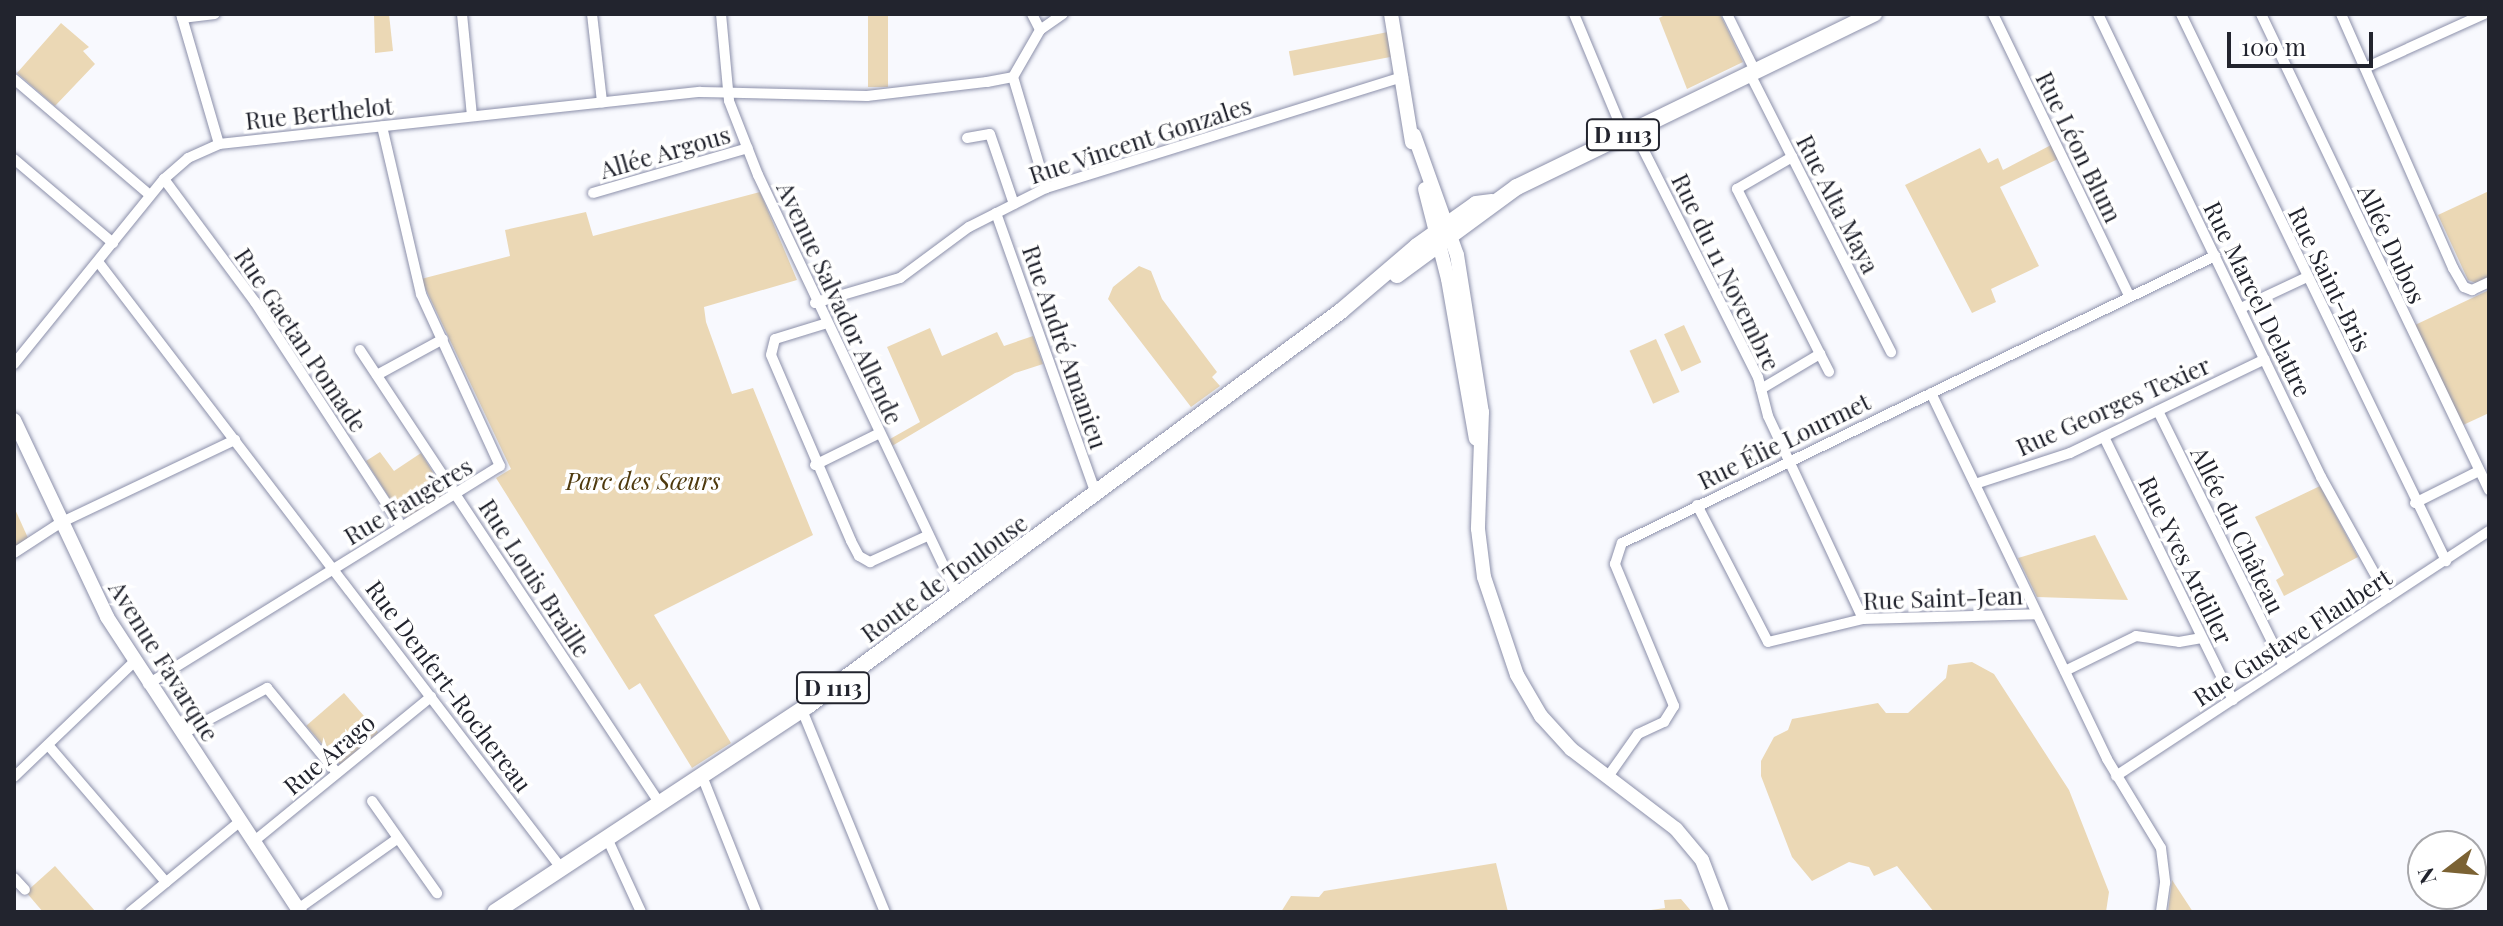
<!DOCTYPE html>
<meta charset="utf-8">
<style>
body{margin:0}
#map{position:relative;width:2503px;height:926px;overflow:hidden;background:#f8f9fe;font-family:"Playfair Display",serif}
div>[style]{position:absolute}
.green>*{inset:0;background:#ebd8b5;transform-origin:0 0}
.roads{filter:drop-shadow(0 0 2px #8c90aa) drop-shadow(0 0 2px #8c90aa)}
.street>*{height:10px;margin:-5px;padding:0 5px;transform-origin:5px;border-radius:5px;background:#fff}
.secondary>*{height:14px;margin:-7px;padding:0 7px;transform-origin:7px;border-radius:7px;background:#fff}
.primary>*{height:16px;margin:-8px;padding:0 8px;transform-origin:8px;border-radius:8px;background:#fff}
span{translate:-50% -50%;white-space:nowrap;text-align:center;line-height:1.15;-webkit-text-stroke:7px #fff;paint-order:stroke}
.shield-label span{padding:2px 6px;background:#fff;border:2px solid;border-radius:6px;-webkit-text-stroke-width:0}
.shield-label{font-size:22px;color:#22242e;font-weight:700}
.street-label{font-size:24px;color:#22242e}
.park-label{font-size:24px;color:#4e390d;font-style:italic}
.frame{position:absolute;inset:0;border:16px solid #22242e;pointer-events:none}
.north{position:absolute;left:2407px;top:830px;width:80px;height:80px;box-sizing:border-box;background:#fff;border:2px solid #a7a7ab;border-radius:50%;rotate:254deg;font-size:22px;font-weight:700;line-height:32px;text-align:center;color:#22242e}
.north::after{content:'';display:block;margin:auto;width:28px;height:36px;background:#7b6233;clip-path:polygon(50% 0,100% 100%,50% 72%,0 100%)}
.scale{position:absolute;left:2227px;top:32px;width:146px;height:36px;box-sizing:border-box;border:4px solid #22242e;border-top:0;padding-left:10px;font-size:24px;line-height:28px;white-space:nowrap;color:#22242e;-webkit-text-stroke:6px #fff;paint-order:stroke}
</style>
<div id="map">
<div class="green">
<i style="clip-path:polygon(374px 14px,389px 14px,393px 51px,375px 53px)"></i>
<i style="left:868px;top:14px;width:20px;height:73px"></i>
<i style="clip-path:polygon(1667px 14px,1720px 14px,1743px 62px,1687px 89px,1659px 18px)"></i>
<i style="clip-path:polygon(61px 23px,89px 47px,83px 51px,95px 64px,55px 106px,17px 73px)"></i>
<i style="left:1388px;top:32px;width:25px;height:101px;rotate:79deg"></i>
<i style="clip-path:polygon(2051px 145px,2058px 159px,2000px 187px,2039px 266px,1991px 289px,1996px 302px,1972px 313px,1905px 185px,1980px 148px,1988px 163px,1998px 158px,2003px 170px)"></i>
<i style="clip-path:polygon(2489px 191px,2489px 277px,2476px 283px,2468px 280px,2438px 215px)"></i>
<i style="clip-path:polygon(760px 192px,797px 280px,704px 307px,706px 322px,732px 394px,753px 388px,813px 535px,654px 615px,731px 743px,692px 768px,640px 683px,629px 690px,496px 478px,511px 469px,421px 279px,510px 256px,505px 230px,586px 212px,593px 236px)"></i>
<i style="clip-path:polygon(1139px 266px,1151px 271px,1162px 299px,1217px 372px,1212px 377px,1220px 386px,1191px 407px,1108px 299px,1113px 287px)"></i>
<i style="clip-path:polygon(2489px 290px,2489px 413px,2461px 426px,2415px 325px)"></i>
<i style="left:1684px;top:325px;width:41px;height:22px;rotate:65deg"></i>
<i style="clip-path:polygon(930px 328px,942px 356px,997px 332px,1004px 346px,1033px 336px,1043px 364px,1015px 373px,892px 446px,890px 439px,920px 422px,887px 347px)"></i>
<i style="left:1656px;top:339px;width:58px;height:29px;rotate:66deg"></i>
<i style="clip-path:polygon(380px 452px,394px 471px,421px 453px,444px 490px,442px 498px,409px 518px,401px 516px,366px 461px)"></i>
<i style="clip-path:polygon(2320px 486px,2358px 557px,2284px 596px,2276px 580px,2284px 575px,2255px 517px)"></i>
<i style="clip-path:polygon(14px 507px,28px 538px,14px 547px)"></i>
<i style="clip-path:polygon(2095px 535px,2128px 600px,2037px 597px,2018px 558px)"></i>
<i style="clip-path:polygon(1972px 662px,1994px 674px,2069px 790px,2109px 892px,2106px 912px,1934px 912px,1897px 866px,1874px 876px,1869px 867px,1849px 862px,1812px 881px,1792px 857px,1761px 776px,1761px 761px,1774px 737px,1788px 730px,1792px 719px,1878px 703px,1886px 713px,1908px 713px,1946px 678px,1948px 665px)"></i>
<i style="left:344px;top:693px;width:52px;height:50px;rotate:49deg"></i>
<i style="clip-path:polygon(1496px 863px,1508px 912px,1281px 912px,1291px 896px,1319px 897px,1324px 891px)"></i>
<i style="clip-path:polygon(55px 866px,96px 912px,43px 912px,26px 892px)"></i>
<i style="clip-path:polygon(2172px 880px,2193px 912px,2168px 912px)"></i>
<i style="clip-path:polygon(1681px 899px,1692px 912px,1637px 912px,1665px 908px,1664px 900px)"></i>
</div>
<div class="roads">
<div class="street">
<i style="left:181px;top:14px;width:135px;rotate:73.7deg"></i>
<i style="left:462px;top:14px;width:102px;rotate:84.4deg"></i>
<i style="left:592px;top:14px;width:89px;rotate:83.5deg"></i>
<i style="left:721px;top:14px;width:87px;rotate:84.7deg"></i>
<i style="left:729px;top:101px;width:79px;rotate:68.6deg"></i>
<i style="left:758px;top:175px;width:467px;rotate:64.6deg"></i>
<i style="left:1032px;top:14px;width:18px;rotate:63deg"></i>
<i style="left:1574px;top:14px;width:130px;rotate:67.4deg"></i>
<i style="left:1727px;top:14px;width:64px;rotate:63.8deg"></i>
<i style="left:1993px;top:14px;width:314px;rotate:64.2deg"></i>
<i style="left:2098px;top:14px;width:514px;rotate:64.28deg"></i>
<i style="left:2321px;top:477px;width:138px;rotate:61deg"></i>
<i style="left:2181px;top:14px;width:608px;rotate:64.15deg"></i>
<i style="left:2261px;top:14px;width:528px;rotate:64.41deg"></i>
<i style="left:2341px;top:14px;width:278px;rotate:66.2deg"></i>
<i style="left:2453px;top:268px;width:22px;rotate:60deg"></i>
<i style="left:2464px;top:287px;width:9px;rotate:21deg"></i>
<i style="left:2472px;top:290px;width:19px;rotate:-25deg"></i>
<i style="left:182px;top:18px;width:33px;rotate:-7deg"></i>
<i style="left:2365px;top:68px;width:131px;rotate:-24.4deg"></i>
<i style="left:1750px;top:74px;width:312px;rotate:63.1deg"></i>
<i style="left:1013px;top:77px;width:116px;rotate:73.4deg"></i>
<i style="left:14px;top:79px;width:179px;rotate:40.5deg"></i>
<i style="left:1633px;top:129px;width:278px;rotate:63.3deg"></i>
<i style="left:1758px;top:377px;width:40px;rotate:75.6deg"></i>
<i style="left:1768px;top:416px;width:224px;rotate:64.9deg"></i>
<i style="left:967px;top:138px;width:23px;rotate:-10deg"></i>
<i style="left:990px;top:134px;width:74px;rotate:71.1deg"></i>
<i style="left:14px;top:159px;width:130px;rotate:40.3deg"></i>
<i style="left:164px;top:179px;width:153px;rotate:53.5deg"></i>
<i style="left:255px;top:302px;width:267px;rotate:56.9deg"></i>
<i style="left:593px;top:193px;width:161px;rotate:-16.2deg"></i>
<i style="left:996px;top:213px;width:298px;rotate:70.4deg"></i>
<i style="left:99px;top:263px;width:761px;rotate:52.63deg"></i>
<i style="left:815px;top:303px;width:89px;rotate:-16.4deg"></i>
<i style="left:900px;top:278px;width:86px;rotate:-36.5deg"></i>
<i style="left:969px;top:227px;width:86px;rotate:-26.9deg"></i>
<i style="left:1046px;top:188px;width:374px;rotate:-17.3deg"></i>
<i style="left:2241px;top:308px;width:73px;rotate:-25.2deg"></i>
<i style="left:824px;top:324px;width:51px;rotate:163deg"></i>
<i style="left:775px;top:339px;width:16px;rotate:104deg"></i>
<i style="left:771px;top:355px;width:202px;rotate:66.7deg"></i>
<i style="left:851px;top:541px;width:17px;rotate:62deg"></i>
<i style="left:859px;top:556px;width:13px;rotate:29deg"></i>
<i style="left:870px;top:562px;width:63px;rotate:-24.5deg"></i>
<i style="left:360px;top:350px;width:544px;rotate:56.54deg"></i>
<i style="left:1820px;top:354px;width:20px;rotate:63deg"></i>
<i style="left:14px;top:364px;width:238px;rotate:-51deg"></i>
<i style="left:164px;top:179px;width:32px;rotate:-41deg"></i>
<i style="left:188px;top:158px;width:34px;rotate:-24deg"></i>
<i style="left:219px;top:144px;width:484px;rotate:-6.2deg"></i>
<i style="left:700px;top:92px;width:167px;rotate:1.4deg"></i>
<i style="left:867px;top:96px;width:121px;rotate:-6.7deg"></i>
<i style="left:987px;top:82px;width:26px;rotate:-11deg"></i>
<i style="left:1013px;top:77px;width:54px;rotate:-60.1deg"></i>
<i style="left:1040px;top:30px;width:28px;rotate:-35deg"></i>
<i style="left:377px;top:375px;width:75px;rotate:-28.6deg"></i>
<i style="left:1761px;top:389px;width:69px;rotate:-30.7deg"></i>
<i style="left:1820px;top:354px;width:185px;rotate:-116.7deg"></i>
<i style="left:1737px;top:189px;width:64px;rotate:-30.2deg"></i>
<i style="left:1931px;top:393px;width:406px;rotate:64.3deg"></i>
<i style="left:2107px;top:759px;width:104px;rotate:58.8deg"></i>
<i style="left:2161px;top:848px;width:35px;rotate:83deg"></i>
<i style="left:2165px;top:883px;width:29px;rotate:98deg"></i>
<i style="left:2158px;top:411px;width:284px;rotate:63.7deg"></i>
<i style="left:2104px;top:437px;width:293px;rotate:63.9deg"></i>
<i style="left:815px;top:465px;width:70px;rotate:-26.2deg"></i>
<i style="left:1975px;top:484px;width:100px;rotate:-18.1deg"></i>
<i style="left:2070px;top:453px;width:216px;rotate:-25.7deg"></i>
<i style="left:2415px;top:503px;width:72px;rotate:-26.6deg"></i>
<i style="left:1697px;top:505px;width:154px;rotate:62.6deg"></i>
<i style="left:1768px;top:642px;width:98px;rotate:-13.6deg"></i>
<i style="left:1863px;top:619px;width:174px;rotate:-1.6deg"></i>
<i style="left:14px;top:553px;width:55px;rotate:-33.1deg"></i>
<i style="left:60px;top:523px;width:194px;rotate:-25.4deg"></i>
<i style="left:2065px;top:671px;width:79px;rotate:-26.2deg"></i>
<i style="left:2136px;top:636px;width:43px;rotate:7.9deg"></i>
<i style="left:2179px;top:642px;width:23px;rotate:-10deg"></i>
<i style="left:148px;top:684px;width:414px;rotate:-31.8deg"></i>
<i style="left:500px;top:466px;width:189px;rotate:-114.7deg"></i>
<i style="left:421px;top:294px;width:172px;rotate:-103.1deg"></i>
<i style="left:802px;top:710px;width:218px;rotate:67.7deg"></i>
<i style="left:182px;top:734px;width:97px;rotate:-28.4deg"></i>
<i style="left:267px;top:688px;width:110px;rotate:50.5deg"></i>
<i style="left:48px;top:745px;width:181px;rotate:49.3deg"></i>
<i style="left:702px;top:776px;width:146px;rotate:68.3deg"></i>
<i style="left:2116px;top:776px;width:446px;rotate:-33.3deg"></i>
<i style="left:14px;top:777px;width:166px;rotate:-43.8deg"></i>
<i style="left:1607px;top:778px;width:54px;rotate:-54.8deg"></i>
<i style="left:1638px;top:734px;width:29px;rotate:-25deg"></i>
<i style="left:1664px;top:722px;width:19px;rotate:-58deg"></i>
<i style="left:1674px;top:706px;width:154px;rotate:-112.6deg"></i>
<i style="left:1615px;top:564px;width:22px;rotate:-72deg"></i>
<i style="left:1622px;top:543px;width:659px;rotate:-25.83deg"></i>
<i style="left:372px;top:801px;width:113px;rotate:54.8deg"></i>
<i style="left:607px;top:838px;width:81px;rotate:65.3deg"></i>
<i style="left:253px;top:842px;width:230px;rotate:-39.2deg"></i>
<i style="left:14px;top:878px;width:16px;rotate:47deg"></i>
<i style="left:298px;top:909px;width:121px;rotate:-35.3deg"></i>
<i style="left:130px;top:912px;width:141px;rotate:-39.5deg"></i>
</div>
<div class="secondary">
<i style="left:1391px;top:14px;width:130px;rotate:80.7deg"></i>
<i style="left:1414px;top:135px;width:127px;rotate:70.3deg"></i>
<i style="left:1457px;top:255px;width:159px;rotate:81deg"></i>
<i style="left:1482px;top:412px;width:117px;rotate:92deg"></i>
<i style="left:1478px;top:529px;width:48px;rotate:82.9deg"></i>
<i style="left:1484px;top:577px;width:103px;rotate:71.4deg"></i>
<i style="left:1517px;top:675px;width:48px;rotate:59.7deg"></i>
<i style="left:1541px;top:716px;width:45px;rotate:47.7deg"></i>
<i style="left:1571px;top:749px;width:132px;rotate:37.3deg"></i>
<i style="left:1676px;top:829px;width:40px;rotate:50deg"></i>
<i style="left:1702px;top:860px;width:56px;rotate:69deg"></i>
<i style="left:1425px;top:189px;width:93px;rotate:75.7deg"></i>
<i style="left:1448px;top:279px;width:162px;rotate:80.1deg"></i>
<i style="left:14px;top:420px;width:218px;rotate:64.7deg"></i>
<i style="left:107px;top:617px;width:353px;rotate:56.8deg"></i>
</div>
<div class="primary">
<i style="left:1397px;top:275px;width:149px;rotate:-36.3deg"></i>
<i style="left:1517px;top:187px;width:397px;rotate:-25.9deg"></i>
<i style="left:495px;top:912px;width:376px;rotate:-33.4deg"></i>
<i style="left:809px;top:705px;width:662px;rotate:-36.52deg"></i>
<i style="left:1341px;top:311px;width:100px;rotate:-40.5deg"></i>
<i style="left:1417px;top:246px;width:72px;rotate:-35.4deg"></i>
<i style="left:1476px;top:204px;width:16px;rotate:-7deg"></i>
</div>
</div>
<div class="shield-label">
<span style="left:1623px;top:135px">D 1113</span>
<span style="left:833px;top:688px">D 1113</span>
</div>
<div class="street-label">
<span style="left:319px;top:113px;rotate:-6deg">Rue Berthelot</span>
<span style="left:1140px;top:140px;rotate:-18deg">Rue Vincent Gonzales</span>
<span style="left:2079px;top:147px;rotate:64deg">Rue Léon Blum</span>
<span style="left:665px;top:152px;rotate:-16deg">Allée Argous</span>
<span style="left:1838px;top:204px;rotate:63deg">Rue Alta Maya</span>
<span style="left:2392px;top:244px;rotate:65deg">Allée Dubos</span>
<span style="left:1726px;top:272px;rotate:64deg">Rue du 11 Novembre</span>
<span style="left:2330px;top:279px;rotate:64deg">Rue Saint-Bris</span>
<span style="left:2258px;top:299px;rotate:64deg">Rue Marcel Delattre</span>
<span style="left:840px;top:303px;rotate:65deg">Avenue Salvador Allende</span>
<span style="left:301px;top:340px;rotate:56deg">Rue Gaetan Pomade</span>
<span style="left:1065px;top:347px;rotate:71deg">Rue André Amanieu</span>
<span style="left:2113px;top:406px;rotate:-24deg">Rue Georges Texier</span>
<span style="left:1784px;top:441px;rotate:-26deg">Rue Élie Lourmet</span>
<span style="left:408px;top:501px;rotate:-31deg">Rue Faugères</span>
<span style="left:2238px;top:530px;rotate:64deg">Allée du Château</span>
<span style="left:2186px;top:560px;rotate:64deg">Rue Yves Ardiller</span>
<span style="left:535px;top:578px;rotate:57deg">Rue Louis Braille</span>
<span style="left:944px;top:578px;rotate:-36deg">Route de Toulouse</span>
<span style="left:1943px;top:598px;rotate:-2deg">Rue Saint-Jean</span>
<span style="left:2292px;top:637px;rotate:-33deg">Rue Gustave Flaubert</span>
<span style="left:164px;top:661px;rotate:58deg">Avenue Favarque</span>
<span style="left:449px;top:686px;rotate:53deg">Rue Denfert-Rochereau</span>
<span style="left:329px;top:754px;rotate:-40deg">Rue Arago</span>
</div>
<div class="park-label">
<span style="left:643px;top:481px">Parc des Sœurs</span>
</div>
<div class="frame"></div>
<div class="north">N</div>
<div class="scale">100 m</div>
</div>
